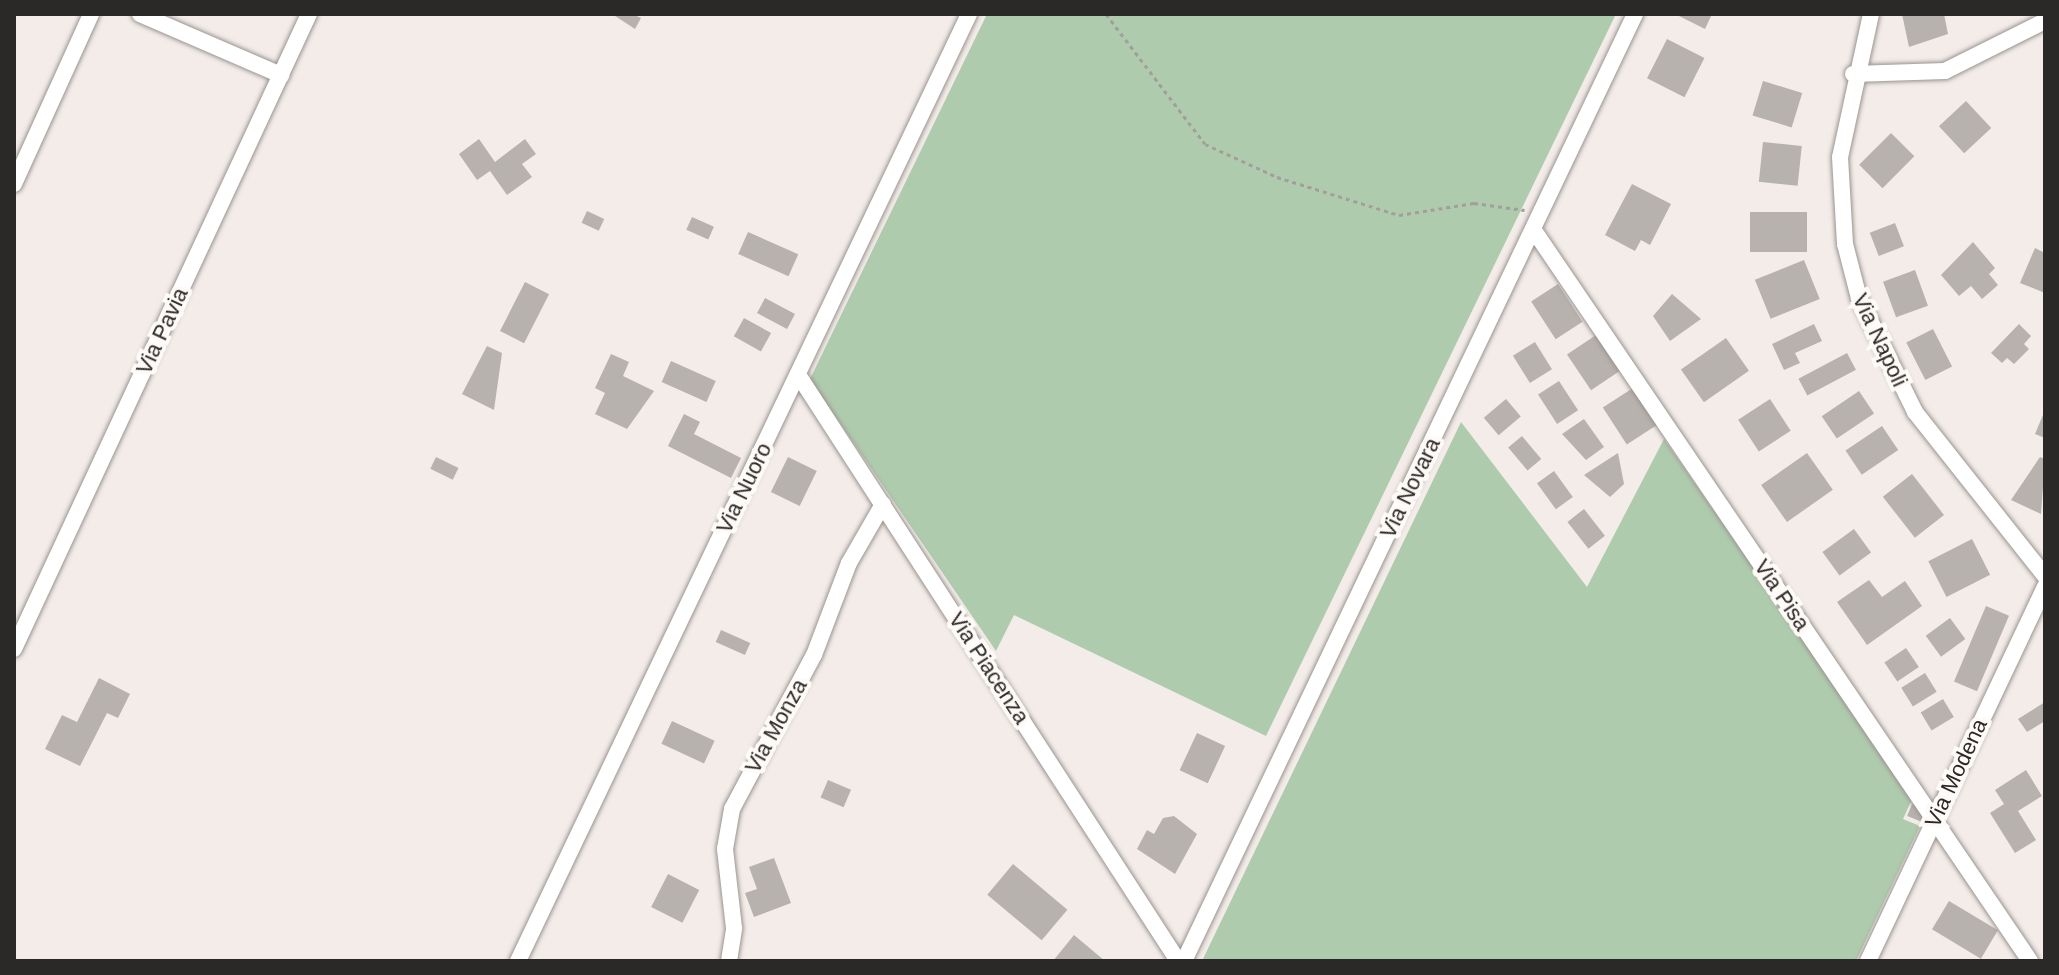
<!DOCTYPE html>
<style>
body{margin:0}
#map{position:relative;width:2059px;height:975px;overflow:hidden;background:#f3ece8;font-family:Helvetica,sans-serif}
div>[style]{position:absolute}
.green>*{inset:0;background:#afcbad}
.building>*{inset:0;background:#b8b2ae;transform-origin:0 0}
.path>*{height:3px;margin-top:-1.5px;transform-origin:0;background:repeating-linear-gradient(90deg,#a39e9b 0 4px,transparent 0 8px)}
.roads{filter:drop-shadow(0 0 2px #9a9490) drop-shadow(0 0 2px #9a9490)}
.street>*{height:16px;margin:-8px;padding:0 8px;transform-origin:8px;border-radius:8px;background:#fff}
span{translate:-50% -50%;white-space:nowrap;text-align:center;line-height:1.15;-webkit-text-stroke:8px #fefaf7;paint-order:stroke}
.street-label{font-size:22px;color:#2b2927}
.frame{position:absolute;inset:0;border:16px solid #2b2927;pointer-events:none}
</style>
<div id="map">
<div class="green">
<i style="clip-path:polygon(987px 14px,1616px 14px,1266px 736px,1014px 615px,996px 651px,810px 379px)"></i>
<i style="clip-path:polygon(1461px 422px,1587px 587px,1664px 439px,1913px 797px,1903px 819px,1920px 826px,1856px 961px,1202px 961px)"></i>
</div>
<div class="building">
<i style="clip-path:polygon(612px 14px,632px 14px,641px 18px,635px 29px)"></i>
<i style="clip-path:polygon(1675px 14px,1712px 14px,1705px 29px)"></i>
<i style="clip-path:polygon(1902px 14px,1944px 14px,1948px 34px,1909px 47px)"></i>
<i style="left:1667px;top:39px;width:42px;height:44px;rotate:27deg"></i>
<i style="left:1763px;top:81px;width:41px;height:36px;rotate:17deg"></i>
<i style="left:1966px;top:101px;width:37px;height:37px;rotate:47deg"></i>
<i style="left:1891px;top:133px;width:33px;height:45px;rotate:45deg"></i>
<i style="clip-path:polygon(479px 139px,495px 162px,525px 139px,536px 154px,522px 164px,532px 177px,507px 195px,490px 171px,477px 180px,459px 154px)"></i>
<i style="left:1763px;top:142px;width:39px;height:40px;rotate:6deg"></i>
<i style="clip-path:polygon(1632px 184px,1671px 204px,1650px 245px,1641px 240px,1635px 251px,1605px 235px)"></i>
<i style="left:587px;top:211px;width:19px;height:13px;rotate:25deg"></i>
<i style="left:1750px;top:212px;width:57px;height:40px"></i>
<i style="left:692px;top:217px;width:24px;height:14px;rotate:24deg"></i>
<i style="left:1895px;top:223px;width:25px;height:27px;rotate:69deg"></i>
<i style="left:748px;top:232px;width:55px;height:24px;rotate:24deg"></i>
<i style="clip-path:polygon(1973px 242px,1995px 268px,1989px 274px,1998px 285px,1982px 299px,1971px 286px,1959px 296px,1941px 275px)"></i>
<i style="clip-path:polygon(2035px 248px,2045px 253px,2045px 293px,2020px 283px)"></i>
<i style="left:1804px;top:260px;width:42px;height:53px;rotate:68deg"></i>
<i style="left:1915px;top:270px;width:38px;height:34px;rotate:70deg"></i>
<i style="left:525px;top:282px;width:27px;height:55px;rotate:27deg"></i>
<i style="left:1558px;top:284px;width:45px;height:32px;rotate:57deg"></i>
<i style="clip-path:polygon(1672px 294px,1701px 319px,1670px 341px,1653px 316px)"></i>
<i style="left:765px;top:298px;width:34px;height:17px;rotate:28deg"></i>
<i style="left:744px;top:318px;width:31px;height:21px;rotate:29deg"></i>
<i style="clip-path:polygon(1814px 324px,1822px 341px,1795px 353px,1800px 363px,1784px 370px,1772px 344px)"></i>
<i style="clip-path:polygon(2019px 324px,2031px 336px,2024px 344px,2029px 349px,2014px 364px,2007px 358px,2002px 363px,1991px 353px)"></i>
<i style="left:1933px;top:329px;width:42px;height:30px;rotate:63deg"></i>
<i style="left:1596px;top:335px;width:43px;height:35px;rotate:56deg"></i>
<i style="left:1726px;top:338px;width:40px;height:55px;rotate:55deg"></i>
<i style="left:1535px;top:342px;width:32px;height:26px;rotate:58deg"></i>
<i style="clip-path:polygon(487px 346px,502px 353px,494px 410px,462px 394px)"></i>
<i style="left:1847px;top:353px;width:19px;height:55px;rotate:62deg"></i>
<i style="clip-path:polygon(611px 354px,629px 362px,623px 376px,654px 391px,627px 429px,595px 414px,605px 393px,595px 388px)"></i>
<i style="left:671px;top:361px;width:49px;height:23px;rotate:24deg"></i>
<i style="left:1559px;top:381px;width:35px;height:25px;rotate:57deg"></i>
<i style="left:1633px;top:388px;width:44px;height:36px;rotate:57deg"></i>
<i style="left:1859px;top:391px;width:27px;height:45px;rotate:56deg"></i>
<i style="left:1506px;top:399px;width:23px;height:29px;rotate:50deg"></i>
<i style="left:1770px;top:399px;width:38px;height:38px;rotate:57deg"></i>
<i style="clip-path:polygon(2045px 410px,2045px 438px,2035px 434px)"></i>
<i style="clip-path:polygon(684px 414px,700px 422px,694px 434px,741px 458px,731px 478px,668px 446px)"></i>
<i style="clip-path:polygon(1584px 419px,1604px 447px,1586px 460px,1562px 434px)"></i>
<i style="left:1882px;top:426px;width:29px;height:44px;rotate:56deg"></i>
<i style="left:1522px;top:436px;width:30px;height:18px;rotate:50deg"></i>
<i style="clip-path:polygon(1618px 453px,1624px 484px,1610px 497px,1584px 475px)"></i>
<i style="left:1807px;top:453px;width:45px;height:56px;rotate:55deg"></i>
<i style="left:436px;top:457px;width:25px;height:13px;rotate:26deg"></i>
<i style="left:788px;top:457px;width:32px;height:39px;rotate:26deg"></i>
<i style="clip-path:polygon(2040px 457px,2045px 459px,2041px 514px,2011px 500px)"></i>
<i style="left:1554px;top:471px;width:32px;height:21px;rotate:54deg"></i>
<i style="left:1912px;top:474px;width:52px;height:37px;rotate:52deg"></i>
<i style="left:1584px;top:509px;width:34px;height:21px;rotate:52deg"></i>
<i style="left:1854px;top:529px;width:29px;height:39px;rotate:54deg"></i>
<i style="left:1972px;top:539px;width:40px;height:49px;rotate:63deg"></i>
<i style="clip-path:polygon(1869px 580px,1882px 597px,1905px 581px,1922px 606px,1867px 645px,1837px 602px)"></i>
<i style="left:1986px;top:606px;width:25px;height:82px;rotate:23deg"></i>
<i style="left:1950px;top:618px;width:26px;height:30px;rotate:54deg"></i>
<i style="left:721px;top:630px;width:32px;height:13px;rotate:24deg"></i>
<i style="left:1906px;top:648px;width:23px;height:26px;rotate:56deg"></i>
<i style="left:1925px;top:673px;width:22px;height:28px;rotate:58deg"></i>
<i style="clip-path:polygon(99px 678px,130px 694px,118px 718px,107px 713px,80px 766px,45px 749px,62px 715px,77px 722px)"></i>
<i style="left:1943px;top:699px;width:21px;height:26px;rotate:59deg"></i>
<i style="clip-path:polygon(2045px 702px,2045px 721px,2027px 732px,2018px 719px)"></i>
<i style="left:672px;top:721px;width:47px;height:25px;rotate:25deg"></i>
<i style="left:1197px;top:733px;width:31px;height:41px;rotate:25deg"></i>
<i style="clip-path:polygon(2026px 770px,2042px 796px,2018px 811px,2036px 840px,2015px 853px,1990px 813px,2004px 804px,1995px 790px)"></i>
<i style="left:828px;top:780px;width:25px;height:19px;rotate:23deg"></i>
<i style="left:1912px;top:804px;width:16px;height:13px;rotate:22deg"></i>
<i style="clip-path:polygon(1174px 816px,1197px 834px,1175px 874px,1137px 849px,1147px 830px,1154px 834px,1163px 818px)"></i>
<i style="clip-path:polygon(774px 858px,791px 903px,754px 917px,745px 893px,757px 889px,749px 867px)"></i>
<i style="left:1013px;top:864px;width:71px;height:40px;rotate:40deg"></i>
<i style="left:668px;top:874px;width:35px;height:37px;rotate:27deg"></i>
<i style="left:1949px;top:901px;width:57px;height:33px;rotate:31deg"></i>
<i style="clip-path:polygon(1074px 935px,1105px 961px,1053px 961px)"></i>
</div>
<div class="path">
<i style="left:1106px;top:14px;width:163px;rotate:52.7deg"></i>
<i style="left:1205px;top:144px;width:79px;rotate:24.6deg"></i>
<i style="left:1277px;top:177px;width:128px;rotate:17.3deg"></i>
<i style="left:1399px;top:215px;width:76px;rotate:-9.1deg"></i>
<i style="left:1474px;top:203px;width:51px;rotate:7.8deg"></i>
</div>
<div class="roads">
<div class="street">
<i style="left:140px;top:14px;width:154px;rotate:23.4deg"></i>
<i style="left:1871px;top:14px;width:146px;rotate:102.2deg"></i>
<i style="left:1840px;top:157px;width:87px;rotate:86.7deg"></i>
<i style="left:1845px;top:244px;width:56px;rotate:75.5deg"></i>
<i style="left:1859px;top:298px;width:127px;rotate:63.8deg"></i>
<i style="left:1915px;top:412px;width:209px;rotate:51.6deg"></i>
<i style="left:1853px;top:74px;width:92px;rotate:-1.9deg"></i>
<i style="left:1945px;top:71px;width:112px;rotate:-26.6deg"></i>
<i style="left:14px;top:184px;width:187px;rotate:-65.6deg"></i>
<i style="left:1533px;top:229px;width:885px;rotate:55.82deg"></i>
<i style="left:799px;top:376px;width:697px;rotate:57.06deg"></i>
<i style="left:14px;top:649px;width:700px;rotate:-65.08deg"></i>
<i style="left:518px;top:961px;width:1049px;rotate:-64.53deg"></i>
<i style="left:729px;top:961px;width:33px;rotate:-81deg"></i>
<i style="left:734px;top:928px;width:80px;rotate:-96.5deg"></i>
<i style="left:725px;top:849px;width:41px;rotate:-80.1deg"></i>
<i style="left:732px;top:809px;width:174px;rotate:-62deg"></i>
<i style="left:814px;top:655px;width:98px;rotate:-69.2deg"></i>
<i style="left:849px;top:563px;width:68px;rotate:-60deg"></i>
<i style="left:1184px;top:961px;width:1049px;rotate:-64.53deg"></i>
<i style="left:1868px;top:961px;width:415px;rotate:-64.7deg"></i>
</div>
</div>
<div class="street-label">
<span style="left:162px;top:331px;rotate:-65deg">Via Pavia</span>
<span style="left:1880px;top:340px;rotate:65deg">Via Napoli</span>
<span style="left:744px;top:488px;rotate:-64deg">Via Nuoro</span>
<span style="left:1410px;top:488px;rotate:-64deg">Via Novara</span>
<span style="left:1782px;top:595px;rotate:56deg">Via Pisa</span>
<span style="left:989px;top:668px;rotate:57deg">Via Piacenza</span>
<span style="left:776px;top:726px;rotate:-61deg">Via Monza</span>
<span style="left:1956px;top:773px;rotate:-65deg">Via Modena</span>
</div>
<div class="frame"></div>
</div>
